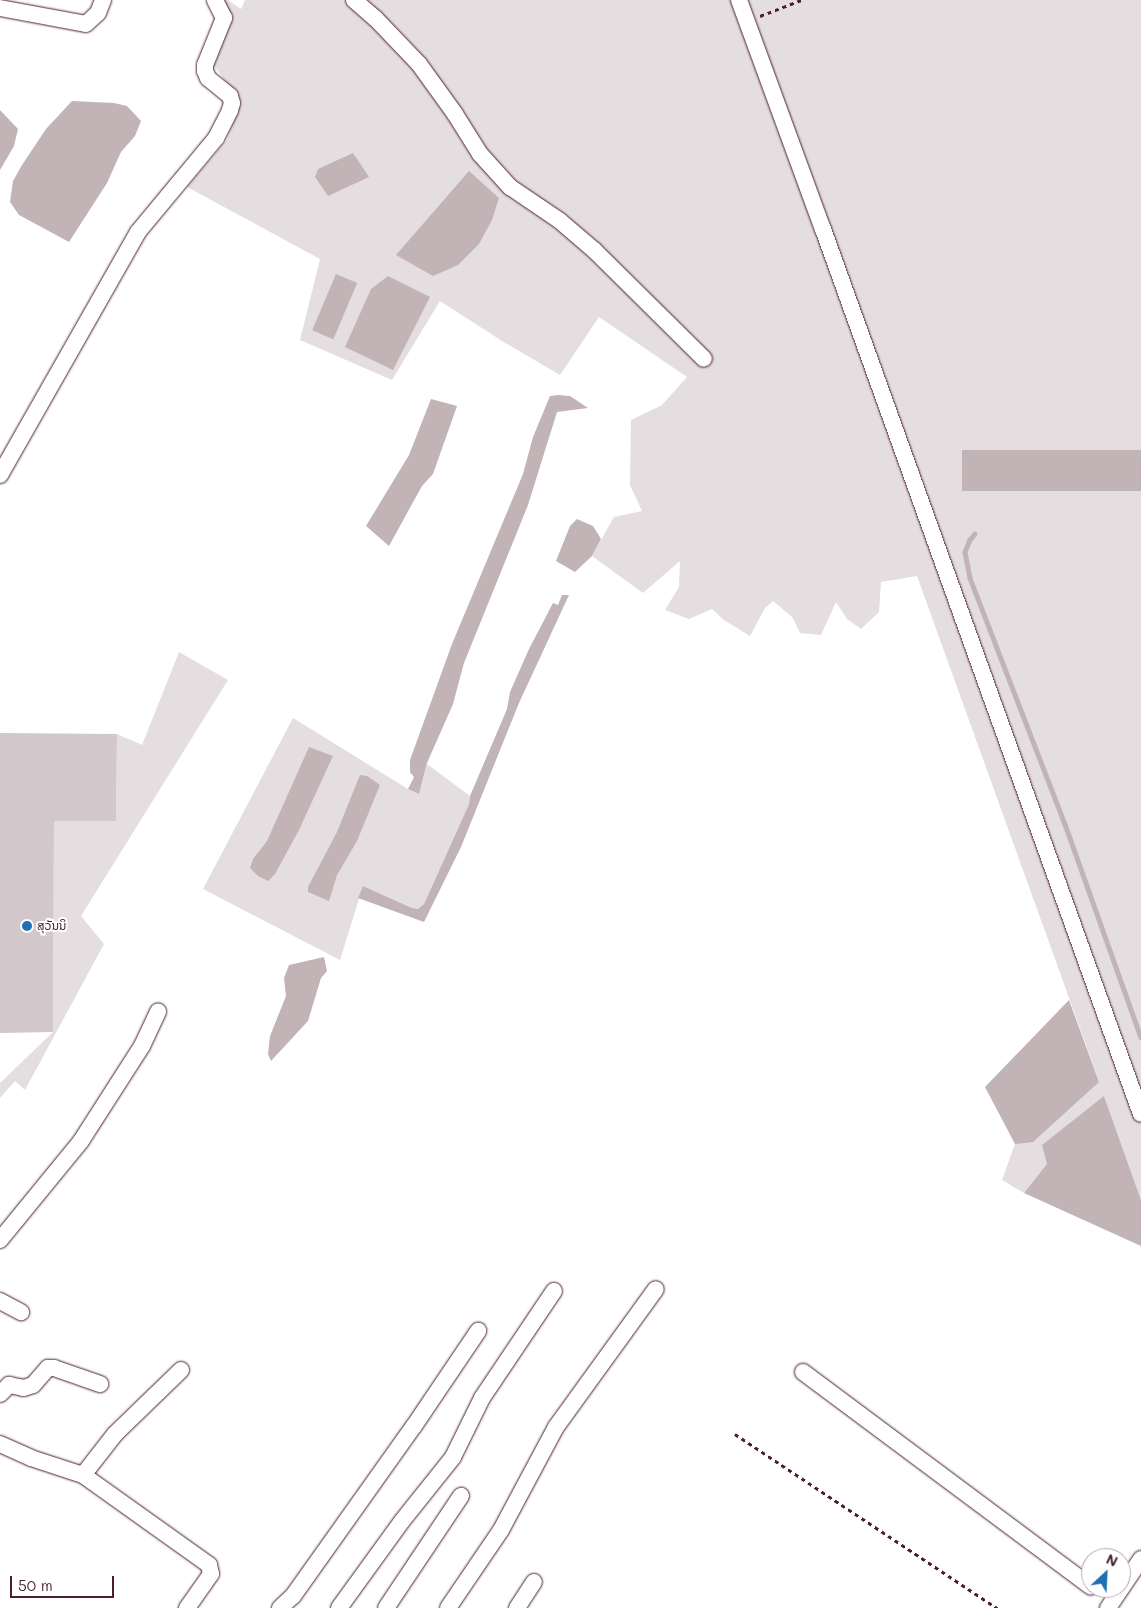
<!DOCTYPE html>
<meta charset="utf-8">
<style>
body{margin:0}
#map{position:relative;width:1141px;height:1608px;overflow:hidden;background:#fff;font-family:Mali,"Noto Sans Lao",sans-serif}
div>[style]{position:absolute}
.green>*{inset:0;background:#e5dee0}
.water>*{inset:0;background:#c1b3b6;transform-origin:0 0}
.stream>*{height:4.5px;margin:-2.25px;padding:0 2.25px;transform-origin:2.25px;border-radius:2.25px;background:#c1b3b6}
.building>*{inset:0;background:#d2c7cb}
.path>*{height:2.5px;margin-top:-1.25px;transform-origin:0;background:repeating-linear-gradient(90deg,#4a1f2b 0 4px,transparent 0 8px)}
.roads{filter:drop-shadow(0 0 1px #4a1f2b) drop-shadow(0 0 1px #4a1f2b)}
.minor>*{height:16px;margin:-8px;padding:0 8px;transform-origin:8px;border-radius:8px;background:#fff}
.dots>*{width:14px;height:14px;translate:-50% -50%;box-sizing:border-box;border:2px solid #fff;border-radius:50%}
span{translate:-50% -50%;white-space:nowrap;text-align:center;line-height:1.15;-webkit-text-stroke:4px #fff;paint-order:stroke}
.poi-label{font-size:12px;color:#4a1f2b}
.left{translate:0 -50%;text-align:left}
.north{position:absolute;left:1081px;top:1548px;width:50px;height:50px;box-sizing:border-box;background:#fff;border:1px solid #b7a5aa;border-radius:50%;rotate:25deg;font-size:14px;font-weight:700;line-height:20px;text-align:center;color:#4a1f2b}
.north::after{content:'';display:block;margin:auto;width:18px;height:22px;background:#1f6fb2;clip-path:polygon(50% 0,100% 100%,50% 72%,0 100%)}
.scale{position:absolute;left:10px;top:1576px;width:104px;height:22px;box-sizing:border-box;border:2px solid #4a1f2b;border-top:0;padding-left:6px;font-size:15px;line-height:18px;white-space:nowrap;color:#4a1f2b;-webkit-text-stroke:4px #fff;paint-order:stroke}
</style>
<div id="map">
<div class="green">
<i style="clip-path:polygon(223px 0,228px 0,241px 9px,245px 0,1141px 0,1141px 1200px,1104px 1096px,1024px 1193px,1002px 1180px,1015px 1144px,1033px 1141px,1099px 1081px,917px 576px,881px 582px,879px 612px,861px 629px,847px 619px,836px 602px,821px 635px,800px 633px,793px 618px,773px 601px,765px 608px,750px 636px,724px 620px,712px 609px,689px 619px,665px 610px,679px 587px,680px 561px,643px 593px,592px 556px,614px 517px,642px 511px,630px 485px,631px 420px,662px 405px,687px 377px,599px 317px,560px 375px,502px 341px,440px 301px,392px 380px,300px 340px,320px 259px,187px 187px,227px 140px,240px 101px,213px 64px)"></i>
<i style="clip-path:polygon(179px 652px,228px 680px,81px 916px,104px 944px,25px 1090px,15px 1081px,0 1098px,0 1083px,53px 1032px,54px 821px,116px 821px,117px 734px,142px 745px)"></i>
<i style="clip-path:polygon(293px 718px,408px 789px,419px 794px,427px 764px,470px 796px,469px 804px,424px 904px,418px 909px,412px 908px,363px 886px,340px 960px,203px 889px)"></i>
</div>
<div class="water">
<i style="clip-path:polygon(72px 101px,114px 103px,127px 106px,141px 121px,135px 136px,121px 152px,107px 183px,69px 242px,19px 215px,10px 202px,13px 181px,22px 165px,46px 129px)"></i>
<i style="clip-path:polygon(0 110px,18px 129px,14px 146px,0 170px)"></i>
<i style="clip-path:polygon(353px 153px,369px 177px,328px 196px,315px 177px,318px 169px)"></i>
<i style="clip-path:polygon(469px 171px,499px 198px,492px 220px,479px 244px,458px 265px,433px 276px,396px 255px)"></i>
<i style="left:336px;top:274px;width:23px;height:61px;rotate:23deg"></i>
<i style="clip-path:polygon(388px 276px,430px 297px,393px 370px,345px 347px,371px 289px)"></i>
<i style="clip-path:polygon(558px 395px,570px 396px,588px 408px,557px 412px,528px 505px,464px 663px,453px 704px,427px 763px,419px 794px,408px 789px,414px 777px,410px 772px,410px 760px,452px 644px,523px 474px,533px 437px,550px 396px)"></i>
<i style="clip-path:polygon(431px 399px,457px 406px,433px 474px,422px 486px,389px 546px,366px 526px,409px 455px)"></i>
<i style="left:1141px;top:450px;width:41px;height:179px;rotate:90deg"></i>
<i style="clip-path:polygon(577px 519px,593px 526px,601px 539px,592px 556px,575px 572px,556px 561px,570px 526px)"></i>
<i style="clip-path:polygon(562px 595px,569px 595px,519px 703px,461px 847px,424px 922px,358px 898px,363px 886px,412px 908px,418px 909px,424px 904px,469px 804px,470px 796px,507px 709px,510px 692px,529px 649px,553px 603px,558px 605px)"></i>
<i style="clip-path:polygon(309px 747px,333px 756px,299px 830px,275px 874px,268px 881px,258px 876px,250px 868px,253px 859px,267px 841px)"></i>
<i style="clip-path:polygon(360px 775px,367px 776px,380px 785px,357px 841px,337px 875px,329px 901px,308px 892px,308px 887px,337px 832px)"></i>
<i style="clip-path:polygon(324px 957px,327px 971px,321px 978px,308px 1021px,271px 1061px,268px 1054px,270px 1036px,286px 996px,284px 978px,289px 965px)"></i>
<i style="clip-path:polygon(1069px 1000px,1099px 1082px,1033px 1142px,1015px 1144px,985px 1087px)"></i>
<i style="clip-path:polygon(1104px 1096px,1141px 1200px,1141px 1246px,1024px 1193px,1047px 1164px,1042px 1145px)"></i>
</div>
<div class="stream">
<i style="left:975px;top:534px;width:8px;rotate:130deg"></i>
<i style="left:970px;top:540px;width:13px;rotate:113deg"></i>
<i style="left:965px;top:552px;width:26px;rotate:79deg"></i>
<i style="left:970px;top:578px;width:264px;rotate:68.9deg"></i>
<i style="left:1065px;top:824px;width:226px;rotate:70.4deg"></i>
</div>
<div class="building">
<i style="clip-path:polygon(0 733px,117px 734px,116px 821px,54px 821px,53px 1032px,0 1033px)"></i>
</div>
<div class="path">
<i style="left:760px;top:16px;width:44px;rotate:-21.3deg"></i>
<i style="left:735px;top:1434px;width:315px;rotate:33.6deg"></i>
</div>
<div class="roads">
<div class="minor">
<i style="left:354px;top:0;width:28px;rotate:41deg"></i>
<i style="left:375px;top:18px;width:64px;rotate:46.3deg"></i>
<i style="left:419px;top:64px;width:62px;rotate:54.2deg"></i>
<i style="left:455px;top:114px;width:47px;rotate:58deg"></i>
<i style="left:480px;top:154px;width:45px;rotate:47.7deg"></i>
<i style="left:510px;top:187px;width:60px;rotate:34.2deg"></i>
<i style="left:560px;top:221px;width:46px;rotate:40.6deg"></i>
<i style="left:595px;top:251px;width:153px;rotate:44.7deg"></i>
<i style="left:739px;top:0;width:244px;rotate:69.9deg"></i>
<i style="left:823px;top:229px;width:940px;rotate:70.24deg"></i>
<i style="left:0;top:8px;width:87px;rotate:10.5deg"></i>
<i style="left:86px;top:24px;width:16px;rotate:-43deg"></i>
<i style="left:98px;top:13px;width:14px;rotate:-69deg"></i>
<i style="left:0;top:475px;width:279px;rotate:-60.4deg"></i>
<i style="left:138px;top:232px;width:122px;rotate:-50.3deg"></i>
<i style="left:216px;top:138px;width:31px;rotate:-63deg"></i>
<i style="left:230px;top:110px;width:7px;rotate:-74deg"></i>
<i style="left:232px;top:103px;width:7px;rotate:-106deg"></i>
<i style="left:230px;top:96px;width:28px;rotate:-141deg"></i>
<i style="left:208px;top:78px;width:8px;rotate:-113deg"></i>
<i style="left:205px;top:71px;width:6px;rotate:-90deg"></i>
<i style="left:205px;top:65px;width:51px;rotate:-68deg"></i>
<i style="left:224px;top:18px;width:20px;rotate:-117deg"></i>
<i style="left:0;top:1240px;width:128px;rotate:-50.7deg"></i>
<i style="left:81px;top:1141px;width:113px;rotate:-57.3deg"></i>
<i style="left:142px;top:1046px;width:38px;rotate:-65deg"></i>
<i style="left:0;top:1301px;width:24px;rotate:28deg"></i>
<i style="left:803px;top:1372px;width:359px;rotate:36.7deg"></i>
<i style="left:0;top:1394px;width:13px;rotate:-45deg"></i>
<i style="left:9px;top:1385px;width:15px;rotate:11deg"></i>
<i style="left:24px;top:1388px;width:9px;rotate:-18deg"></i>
<i style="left:33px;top:1385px;width:23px;rotate:-49deg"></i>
<i style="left:48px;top:1368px;width:6px"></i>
<i style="left:54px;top:1368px;width:49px;rotate:19.2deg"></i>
<i style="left:0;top:1444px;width:34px;rotate:24deg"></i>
<i style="left:31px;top:1458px;width:55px;rotate:18.1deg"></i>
<i style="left:83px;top:1475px;width:155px;rotate:35.5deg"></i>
<i style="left:209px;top:1565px;width:9px;rotate:77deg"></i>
<i style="left:211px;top:1574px;width:42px;rotate:125.2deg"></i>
<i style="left:83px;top:1475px;width:52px;rotate:-52deg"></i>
<i style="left:115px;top:1434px;width:92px;rotate:-44.1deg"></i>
<i style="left:280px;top:1608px;width:18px;rotate:-43deg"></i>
<i style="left:293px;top:1596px;width:209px;rotate:-54.6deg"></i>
<i style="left:414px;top:1426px;width:115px;rotate:-56deg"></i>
<i style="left:339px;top:1608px;width:107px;rotate:-54.1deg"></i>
<i style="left:402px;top:1521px;width:82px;rotate:-51.4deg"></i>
<i style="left:453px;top:1457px;width:66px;rotate:-63.8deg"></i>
<i style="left:482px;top:1398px;width:129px;rotate:-56.1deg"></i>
<i style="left:386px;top:1608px;width:135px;rotate:-56.2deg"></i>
<i style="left:448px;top:1608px;width:94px;rotate:-55.8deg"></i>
<i style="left:501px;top:1530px;width:117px;rotate:-61.9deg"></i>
<i style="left:556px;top:1427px;width:170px;rotate:-54.1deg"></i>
<i style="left:517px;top:1608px;width:31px;rotate:-57deg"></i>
<i style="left:1108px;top:1608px;width:59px;rotate:-56deg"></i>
</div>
</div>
<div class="dots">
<i style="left:27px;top:926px;background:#1f6fb2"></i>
</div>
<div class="poi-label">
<span class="left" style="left:37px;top:926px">ສຸວັນນິ</span>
</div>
<div class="north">N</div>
<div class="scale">50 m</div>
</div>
